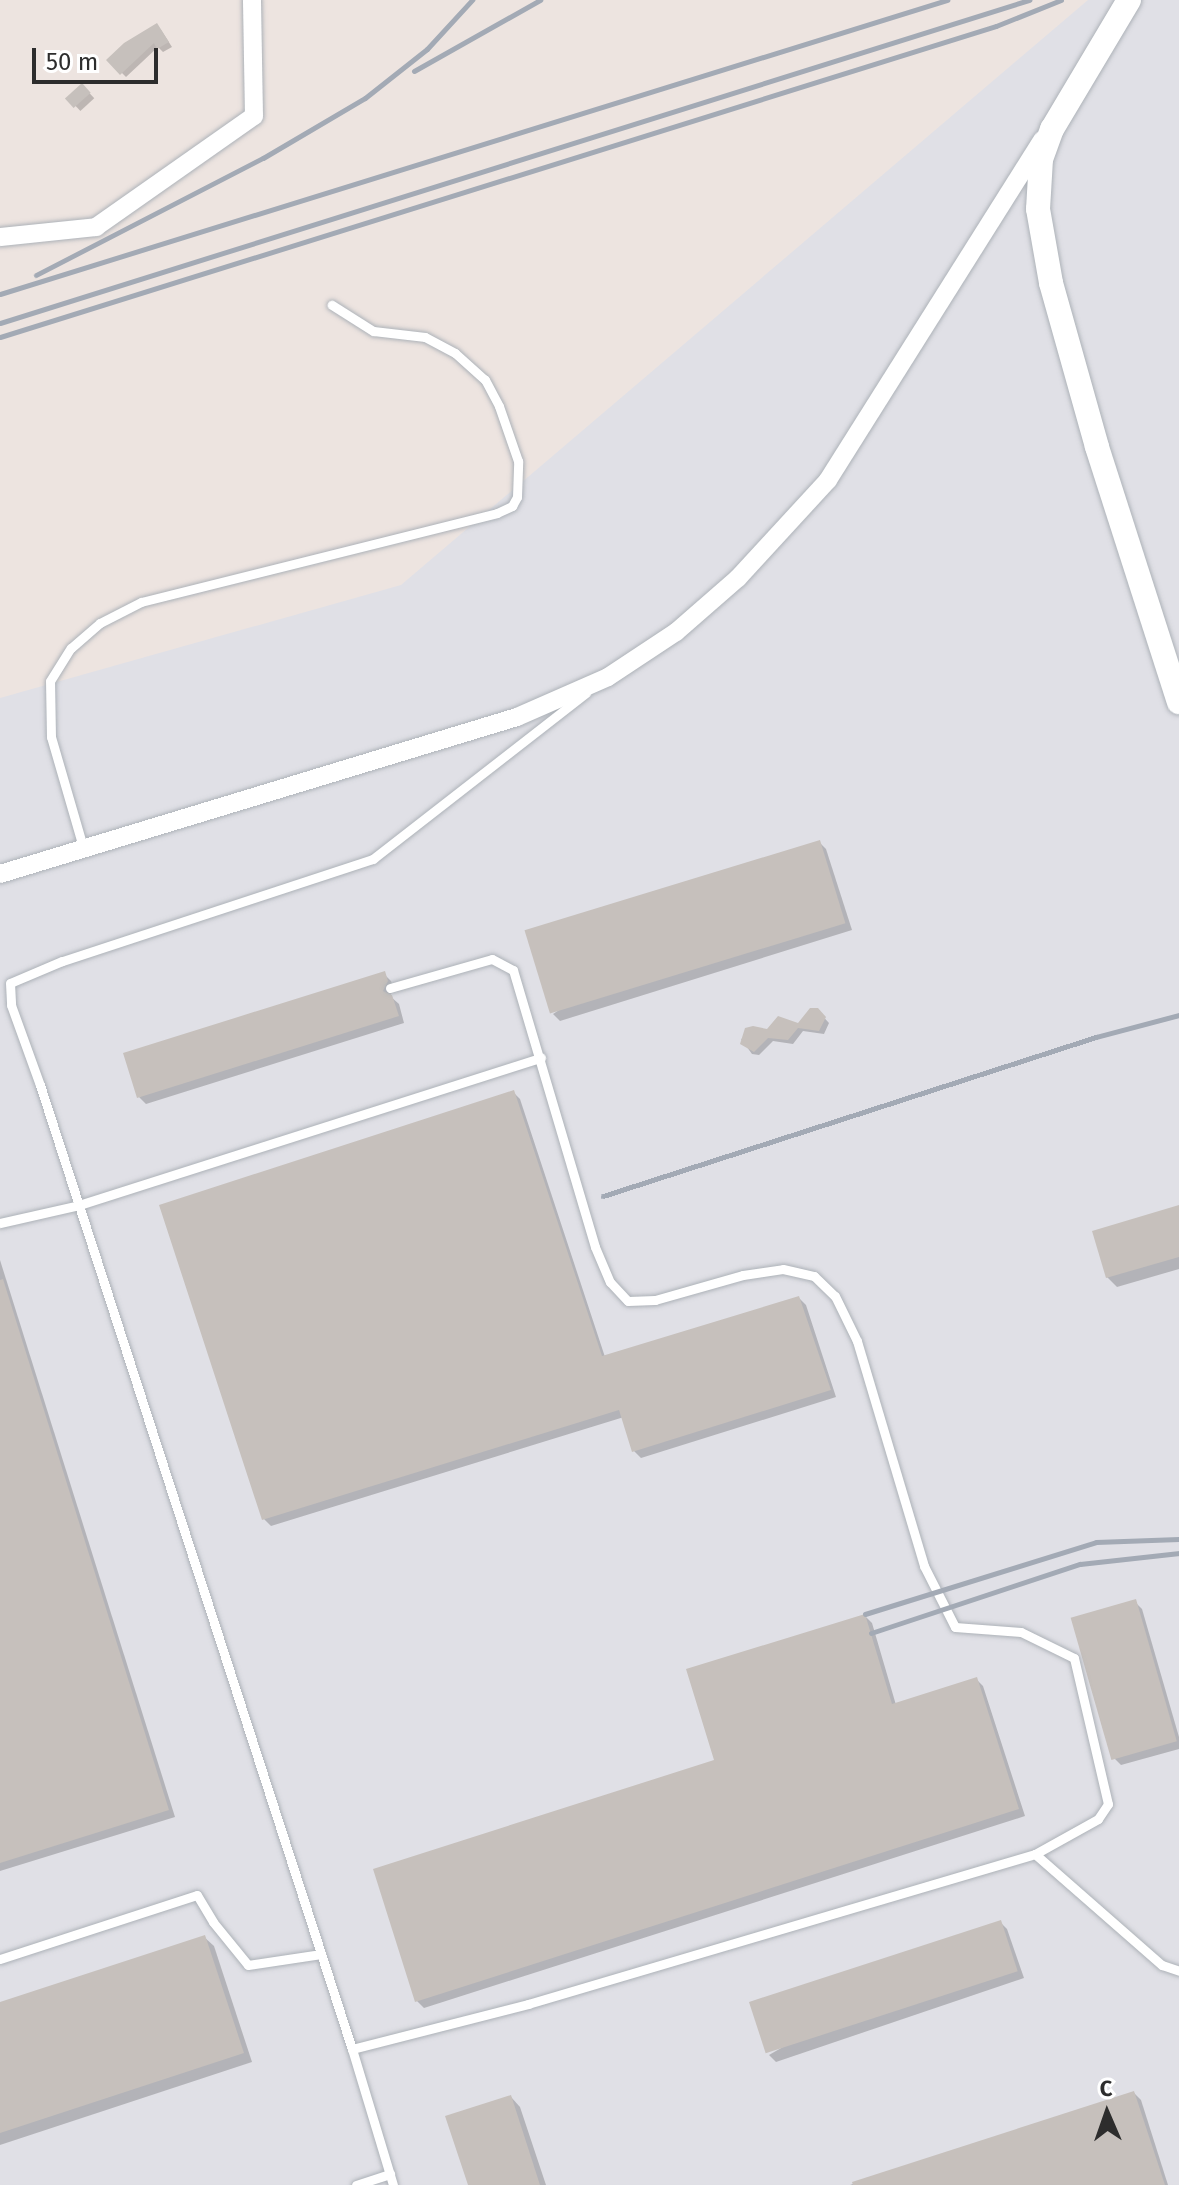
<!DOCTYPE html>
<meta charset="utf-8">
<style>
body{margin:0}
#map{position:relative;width:1179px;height:2185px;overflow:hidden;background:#ede4e0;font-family:"Fira Sans",sans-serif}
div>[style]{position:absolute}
.industrial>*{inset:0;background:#e0e0e6}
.shadow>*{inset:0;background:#0003;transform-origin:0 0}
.building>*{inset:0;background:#c6c0bc;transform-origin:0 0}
.roads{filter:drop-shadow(0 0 2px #adb2b8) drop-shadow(0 0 2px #adb2b8)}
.lane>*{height:9px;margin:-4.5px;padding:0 4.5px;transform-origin:4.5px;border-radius:4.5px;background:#fff}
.street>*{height:18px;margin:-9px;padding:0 9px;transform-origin:9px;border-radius:9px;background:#fff}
.secondary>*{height:24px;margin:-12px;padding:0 12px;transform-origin:12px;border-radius:12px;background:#fff}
.rail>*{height:5px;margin:-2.5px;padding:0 2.5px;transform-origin:2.5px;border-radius:2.5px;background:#a3aab5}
span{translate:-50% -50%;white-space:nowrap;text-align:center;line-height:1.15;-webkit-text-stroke:6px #fff;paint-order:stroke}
.north{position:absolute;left:1067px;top:2073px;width:80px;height:80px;-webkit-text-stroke:6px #fff;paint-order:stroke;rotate:358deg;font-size:22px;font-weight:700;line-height:32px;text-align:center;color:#2d2d2d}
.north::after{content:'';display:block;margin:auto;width:28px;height:36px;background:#2d2d2d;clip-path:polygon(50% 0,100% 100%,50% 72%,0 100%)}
.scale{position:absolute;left:32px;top:48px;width:126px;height:36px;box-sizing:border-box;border:4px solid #2d2d2d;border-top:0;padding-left:10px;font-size:24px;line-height:28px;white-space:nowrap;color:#2d2d2d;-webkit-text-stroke:6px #fff;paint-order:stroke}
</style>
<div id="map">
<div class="industrial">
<i style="clip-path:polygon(1088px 0,1179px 0,1179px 2185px,0 2185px,0 698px,401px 585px)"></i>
</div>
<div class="shadow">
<i style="clip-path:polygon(161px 30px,172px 47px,163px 52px,158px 47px,126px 77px,109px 60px)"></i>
<i style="left:82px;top:85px;width:18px;height:19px;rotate:47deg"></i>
<i style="clip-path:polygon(819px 842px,826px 849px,852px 930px,560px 1021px,553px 1014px)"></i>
<i style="clip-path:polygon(384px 974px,391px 981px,394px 989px,390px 996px,399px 1004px,404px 1023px,146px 1104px,139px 1097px)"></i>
<i style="clip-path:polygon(817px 1010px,829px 1023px,824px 1034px,803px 1031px,793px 1044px,773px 1041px,759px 1055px,752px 1054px,741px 1039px,798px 1025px)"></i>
<i style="clip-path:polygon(513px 1092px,520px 1099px,605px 1357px,799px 1298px,806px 1305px,836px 1397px,641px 1458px,634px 1451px,624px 1417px,271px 1526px,264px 1519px)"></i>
<i style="clip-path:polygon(1179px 1207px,1179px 1269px,1117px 1287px,1107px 1277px)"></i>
<i style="clip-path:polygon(0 1260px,175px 1817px,0 1871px)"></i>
<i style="clip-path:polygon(1135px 1602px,1142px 1609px,1179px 1737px,1179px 1749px,1121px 1765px,1114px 1758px)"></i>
<i style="clip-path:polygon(865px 1616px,872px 1623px,896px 1705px,976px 1679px,983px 1686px,1025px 1816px,424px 2008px,417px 2001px,717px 1762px)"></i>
<i style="clip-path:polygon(1000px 1922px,1007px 1929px,1024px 1978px,776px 2062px,769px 2055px)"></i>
<i style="clip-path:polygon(204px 1937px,214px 1946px,252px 2062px,0 2145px,0 2004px)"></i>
<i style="clip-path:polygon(1134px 2093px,1141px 2100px,1168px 2185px,850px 2185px)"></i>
<i style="clip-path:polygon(511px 2097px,520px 2107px,546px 2185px,470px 2185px)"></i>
</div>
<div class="building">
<i style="clip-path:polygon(157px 23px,169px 42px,157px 49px,154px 43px,120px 75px,106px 60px,124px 43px)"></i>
<i style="left:82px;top:83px;width:13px;height:23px;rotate:48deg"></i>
<i style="left:820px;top:840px;width:87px;height:309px;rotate:73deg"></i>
<i style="clip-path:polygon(385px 971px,388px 981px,383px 991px,392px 995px,399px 1016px,137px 1098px,123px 1053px)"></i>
<i style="clip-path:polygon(810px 1008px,818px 1008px,826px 1017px,819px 1031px,798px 1028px,788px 1040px,768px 1038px,754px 1052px,740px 1044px,745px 1028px,753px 1026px,767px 1029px,778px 1016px,798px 1023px)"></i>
<i style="clip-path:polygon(514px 1090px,602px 1356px,799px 1296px,831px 1390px,632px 1452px,619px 1410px,262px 1520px,159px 1205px)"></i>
<i style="clip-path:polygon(1179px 1205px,1179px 1257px,1106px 1278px,1092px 1231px)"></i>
<i style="clip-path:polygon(3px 1279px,169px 1810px,0 1863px,0 1280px)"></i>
<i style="left:1136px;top:1599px;width:148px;height:68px;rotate:74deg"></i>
<i style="clip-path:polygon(865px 1614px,892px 1704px,977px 1677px,1019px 1809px,415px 2002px,373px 1869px,714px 1760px,686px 1669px)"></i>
<i style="left:1001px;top:1920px;width:54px;height:265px;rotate:72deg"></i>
<i style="clip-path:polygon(205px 1935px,244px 2053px,0 2133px,0 2002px)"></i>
<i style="clip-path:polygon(1134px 2091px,1165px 2185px,853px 2185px,852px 2182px)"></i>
<i style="clip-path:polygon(511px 2095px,540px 2185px,468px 2185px,445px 2116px)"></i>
</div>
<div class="roads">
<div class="lane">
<i style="left:586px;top:693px;width:270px;rotate:142.1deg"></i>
<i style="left:373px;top:859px;width:327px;rotate:161.8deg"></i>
<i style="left:62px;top:961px;width:56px;rotate:157.1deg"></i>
<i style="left:10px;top:983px;width:22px;rotate:87deg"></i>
<i style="left:11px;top:1005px;width:85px;rotate:70.1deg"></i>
<i style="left:40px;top:1085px;width:1013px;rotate:72.07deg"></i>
<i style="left:352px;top:2049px;width:182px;rotate:-14.3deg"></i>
<i style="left:528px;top:2004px;width:529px;rotate:-16.48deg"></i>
<i style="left:1035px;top:1854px;width:169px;rotate:41.2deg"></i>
<i style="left:1162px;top:1965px;width:18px;rotate:19deg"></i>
<i style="left:83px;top:847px;width:115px;rotate:-106.2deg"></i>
<i style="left:51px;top:737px;width:56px;rotate:-91deg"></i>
<i style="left:50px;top:681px;width:39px;rotate:-58deg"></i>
<i style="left:71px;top:648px;width:38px;rotate:-41deg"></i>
<i style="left:100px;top:623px;width:46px;rotate:-27.1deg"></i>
<i style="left:141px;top:602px;width:367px;rotate:-14deg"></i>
<i style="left:497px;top:513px;width:17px;rotate:-25deg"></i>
<i style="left:512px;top:506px;width:10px;rotate:-61deg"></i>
<i style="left:517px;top:497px;width:36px;rotate:-88deg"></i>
<i style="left:518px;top:461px;width:58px;rotate:-109.1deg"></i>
<i style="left:499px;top:406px;width:30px;rotate:-118deg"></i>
<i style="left:485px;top:380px;width:40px;rotate:-138deg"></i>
<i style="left:455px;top:353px;width:34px;rotate:-152deg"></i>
<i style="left:425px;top:337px;width:52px;rotate:-173.4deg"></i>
<i style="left:373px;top:331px;width:49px;rotate:-147.6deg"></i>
<i style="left:390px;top:988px;width:106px;rotate:-15.9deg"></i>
<i style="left:492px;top:959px;width:24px;rotate:28deg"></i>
<i style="left:513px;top:970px;width:289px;rotate:73.5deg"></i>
<i style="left:595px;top:1247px;width:38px;rotate:67deg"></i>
<i style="left:610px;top:1282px;width:26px;rotate:47deg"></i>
<i style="left:628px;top:1301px;width:27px;rotate:-2deg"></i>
<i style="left:655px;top:1300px;width:91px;rotate:-15.9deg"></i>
<i style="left:743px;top:1275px;width:40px;rotate:-8.5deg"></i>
<i style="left:783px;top:1269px;width:32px;rotate:13deg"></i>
<i style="left:814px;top:1276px;width:29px;rotate:44deg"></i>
<i style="left:835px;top:1296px;width:50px;rotate:63.9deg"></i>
<i style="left:857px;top:1341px;width:235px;rotate:73.4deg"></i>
<i style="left:924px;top:1566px;width:68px;rotate:63.1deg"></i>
<i style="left:955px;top:1627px;width:66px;rotate:4.3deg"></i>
<i style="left:1021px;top:1632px;width:59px;rotate:26.1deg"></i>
<i style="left:1074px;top:1658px;width:150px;rotate:76.9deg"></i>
<i style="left:1108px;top:1804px;width:18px;rotate:124deg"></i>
<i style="left:1098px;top:1819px;width:72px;rotate:150.9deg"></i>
<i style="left:0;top:1223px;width:81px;rotate:-12.8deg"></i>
<i style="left:79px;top:1205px;width:485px;rotate:-17.7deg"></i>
<i style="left:0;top:1959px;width:207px;rotate:-18deg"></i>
<i style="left:197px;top:1895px;width:31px;rotate:59deg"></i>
<i style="left:213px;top:1922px;width:55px;rotate:50.9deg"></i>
<i style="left:248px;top:1965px;width:74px;rotate:-8.6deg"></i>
<i style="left:352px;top:2049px;width:142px;rotate:73.2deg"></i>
<i style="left:356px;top:2185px;width:36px;rotate:-18deg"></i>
</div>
<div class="street">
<i style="left:0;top:237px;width:97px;rotate:-5.9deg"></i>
<i style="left:96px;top:227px;width:193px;rotate:-35.1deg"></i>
<i style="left:254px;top:116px;width:116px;rotate:-91deg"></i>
<i style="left:0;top:874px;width:540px;rotate:-16.89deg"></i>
<i style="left:517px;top:717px;width:99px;rotate:-23.7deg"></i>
<i style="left:608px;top:677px;width:82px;rotate:-33.5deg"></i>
<i style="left:676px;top:632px;width:82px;rotate:-41.1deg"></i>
<i style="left:738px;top:578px;width:133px;rotate:-47.4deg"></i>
<i style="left:828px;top:480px;width:402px;rotate:-57.8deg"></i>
</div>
<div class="secondary">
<i style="left:1129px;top:0;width:150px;rotate:120.8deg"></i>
<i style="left:1052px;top:129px;width:32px;rotate:110deg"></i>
<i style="left:1041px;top:159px;width:50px;rotate:93.4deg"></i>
<i style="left:1038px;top:209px;width:75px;rotate:80deg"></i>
<i style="left:1051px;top:283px;width:170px;rotate:74.3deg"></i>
<i style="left:1097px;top:447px;width:268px;rotate:72.2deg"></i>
</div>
</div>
<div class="rail">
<i style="left:414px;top:71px;width:145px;rotate:-29.4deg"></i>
<i style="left:36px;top:275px;width:255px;rotate:-27.3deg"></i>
<i style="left:263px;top:158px;width:118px;rotate:-30.5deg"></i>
<i style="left:365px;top:98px;width:79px;rotate:-38.3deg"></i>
<i style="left:427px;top:49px;width:67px;rotate:-47.4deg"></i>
<i style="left:0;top:294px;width:992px;rotate:-17.25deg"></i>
<i style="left:0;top:323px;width:1079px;rotate:-17.43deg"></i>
<i style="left:0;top:337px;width:1043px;rotate:-17.34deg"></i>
<i style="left:996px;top:26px;width:70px;rotate:-21.8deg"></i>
<i style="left:603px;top:1196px;width:518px;rotate:-17.88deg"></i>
<i style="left:1096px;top:1037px;width:86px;rotate:-14.8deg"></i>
<i style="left:865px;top:1614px;width:242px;rotate:-17.3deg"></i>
<i style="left:1096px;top:1542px;width:83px;rotate:-2.1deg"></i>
<i style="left:871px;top:1633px;width:220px;rotate:-18.3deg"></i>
<i style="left:1080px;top:1564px;width:100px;rotate:-6.3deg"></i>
</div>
<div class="north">С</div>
<div class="scale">50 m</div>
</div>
